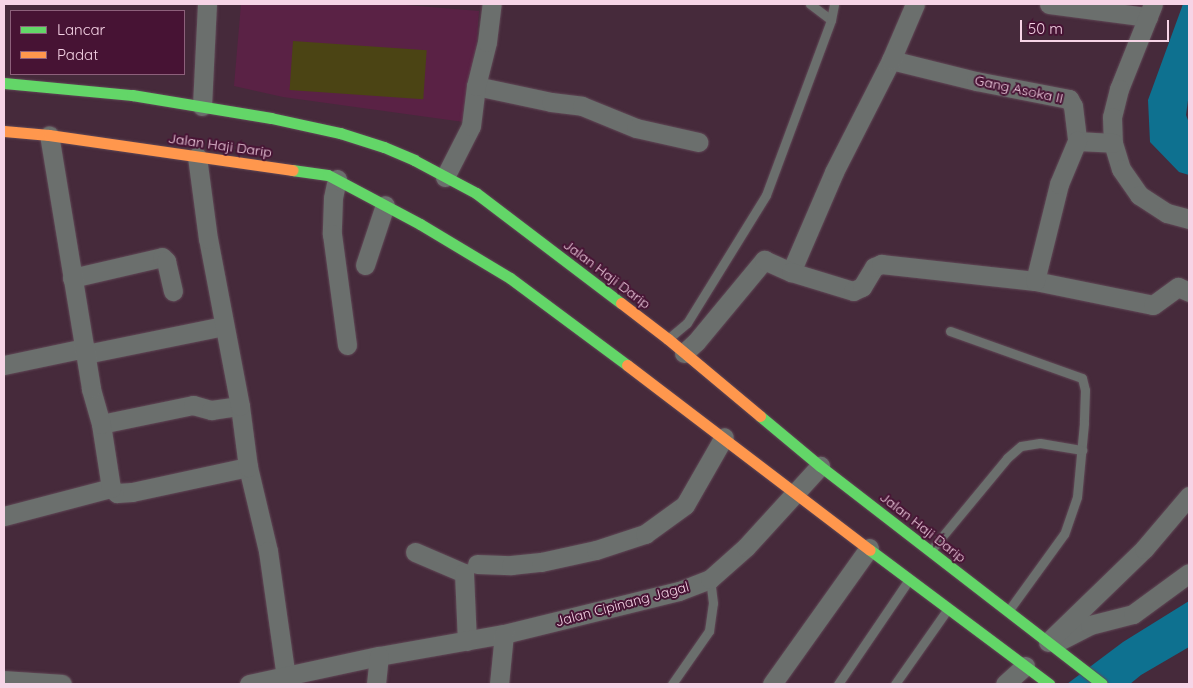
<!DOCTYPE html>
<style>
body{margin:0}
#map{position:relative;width:1193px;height:688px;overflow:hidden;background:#462a3b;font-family:Quicksand,sans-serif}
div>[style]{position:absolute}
.built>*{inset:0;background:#5a2245}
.green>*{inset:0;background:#4b4414;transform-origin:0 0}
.water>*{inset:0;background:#0e7190}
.roads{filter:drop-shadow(0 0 1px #604856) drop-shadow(0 0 1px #604856)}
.lane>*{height:9px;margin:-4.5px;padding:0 4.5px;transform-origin:4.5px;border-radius:4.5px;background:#6b6f6d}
.street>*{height:19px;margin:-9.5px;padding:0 9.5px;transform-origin:9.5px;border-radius:9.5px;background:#6b6f6d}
.fast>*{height:11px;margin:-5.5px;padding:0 5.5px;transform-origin:5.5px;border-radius:5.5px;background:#63d668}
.slow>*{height:11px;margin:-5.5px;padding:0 5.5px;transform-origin:5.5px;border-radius:5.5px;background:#ff974d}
span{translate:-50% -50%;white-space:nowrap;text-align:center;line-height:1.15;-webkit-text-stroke:4px #471334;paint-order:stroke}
.street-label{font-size:14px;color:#f6d4e6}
.frame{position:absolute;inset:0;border:5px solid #f6d4e6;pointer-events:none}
.legend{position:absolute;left:10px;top:10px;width:175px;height:65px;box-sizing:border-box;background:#471334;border:1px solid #8d607b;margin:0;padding:6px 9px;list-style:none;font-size:15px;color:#f6d4e6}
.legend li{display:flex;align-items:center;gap:10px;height:25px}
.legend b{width:25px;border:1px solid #8d607b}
.scale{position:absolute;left:1020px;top:20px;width:149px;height:22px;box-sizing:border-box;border:2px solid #f6d4e6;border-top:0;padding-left:6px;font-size:15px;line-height:18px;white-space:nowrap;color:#f6d4e6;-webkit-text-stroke:4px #471334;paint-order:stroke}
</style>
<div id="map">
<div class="built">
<i style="clip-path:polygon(241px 4px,394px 4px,479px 11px,471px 123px,283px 97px,234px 86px)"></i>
</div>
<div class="green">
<i style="left:293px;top:41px;width:134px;height:49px;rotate:4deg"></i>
</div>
<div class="water">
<i style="clip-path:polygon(1183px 4px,1189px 4px,1189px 93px,1186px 115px,1189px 123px,1189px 175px,1179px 172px,1150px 142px,1148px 100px)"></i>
<i style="clip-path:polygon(1189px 601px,1189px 647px,1141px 675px,1130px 684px,1067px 684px,1123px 642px)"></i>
</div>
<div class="roads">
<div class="lane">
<i style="left:810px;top:4px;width:26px;rotate:37deg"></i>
<i style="left:950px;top:331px;width:140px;rotate:19.6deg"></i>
<i style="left:1082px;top:378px;width:12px;rotate:76deg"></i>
<i style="left:1085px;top:390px;width:33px;rotate:92deg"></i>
<i style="left:1084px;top:423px;width:74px;rotate:95.4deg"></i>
<i style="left:1077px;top:497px;width:39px;rotate:109deg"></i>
<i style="left:1064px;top:534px;width:94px;rotate:125.9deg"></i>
<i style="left:669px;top:338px;width:23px;rotate:-40deg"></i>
<i style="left:687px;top:323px;width:150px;rotate:-58.3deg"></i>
<i style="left:766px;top:195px;width:187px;rotate:-69.6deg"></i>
<i style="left:831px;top:20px;width:16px;rotate:-79deg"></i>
<i style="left:931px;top:550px;width:119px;rotate:-50.4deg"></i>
<i style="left:1007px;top:458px;width:18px;rotate:-41deg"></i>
<i style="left:1021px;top:446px;width:19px;rotate:-9deg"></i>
<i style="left:1040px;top:443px;width:43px;rotate:9.5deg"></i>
<i style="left:672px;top:684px;width:65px;rotate:-55.1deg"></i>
<i style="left:709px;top:631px;width:28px;rotate:-82deg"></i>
<i style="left:713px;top:603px;width:24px;rotate:-97deg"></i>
<i style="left:838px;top:684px;width:125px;rotate:-55.8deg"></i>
<i style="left:895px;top:684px;width:90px;rotate:-54.9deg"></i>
</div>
<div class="street">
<i style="left:1049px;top:4px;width:100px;rotate:7.5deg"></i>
<i style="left:1153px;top:4px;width:92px;rotate:111.8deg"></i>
<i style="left:1119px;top:89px;width:29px;rotate:104deg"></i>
<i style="left:1112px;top:117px;width:26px;rotate:88deg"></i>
<i style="left:1113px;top:143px;width:27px;rotate:73deg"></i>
<i style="left:1121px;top:169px;width:32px;rotate:55deg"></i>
<i style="left:1139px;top:195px;width:33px;rotate:33deg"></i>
<i style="left:1167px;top:213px;width:23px;rotate:15deg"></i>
<i style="left:891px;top:60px;width:88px;rotate:13.9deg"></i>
<i style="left:976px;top:81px;width:95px;rotate:11deg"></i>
<i style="left:1069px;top:99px;width:8px;rotate:60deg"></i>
<i style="left:1073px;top:106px;width:35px;rotate:83deg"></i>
<i style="left:1077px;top:141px;width:36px;rotate:3deg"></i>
<i style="left:476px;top:86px;width:77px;rotate:12deg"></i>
<i style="left:551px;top:102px;width:31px;rotate:7deg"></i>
<i style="left:582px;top:106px;width:58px;rotate:22.2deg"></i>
<i style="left:636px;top:128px;width:64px;rotate:12.7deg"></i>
<i style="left:202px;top:106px;width:102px;rotate:-87.2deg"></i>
<i style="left:445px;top:177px;width:57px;rotate:-63deg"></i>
<i style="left:471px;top:126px;width:40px;rotate:-82.9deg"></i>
<i style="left:476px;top:86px;width:45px;rotate:-76deg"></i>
<i style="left:487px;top:42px;width:38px;rotate:-83deg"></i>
<i style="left:337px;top:179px;width:19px;rotate:102deg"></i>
<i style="left:333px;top:198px;width:36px;rotate:92deg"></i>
<i style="left:332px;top:234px;width:112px;rotate:82.3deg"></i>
<i style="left:365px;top:265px;width:63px;rotate:-71.6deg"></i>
<i style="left:791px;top:272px;width:109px;rotate:-66.7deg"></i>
<i style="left:834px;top:172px;width:126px;rotate:-63deg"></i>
<i style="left:891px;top:60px;width:61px;rotate:-66.8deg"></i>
<i style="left:72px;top:278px;width:92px;rotate:-13.1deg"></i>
<i style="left:162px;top:257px;width:6px;rotate:45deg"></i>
<i style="left:166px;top:261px;width:31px;rotate:77deg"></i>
<i style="left:1035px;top:281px;width:120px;rotate:11.5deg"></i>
<i style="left:1153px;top:305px;width:31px;rotate:-36deg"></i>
<i style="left:1178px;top:287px;width:12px;rotate:24deg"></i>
<i style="left:684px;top:353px;width:16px;rotate:-43deg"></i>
<i style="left:696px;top:342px;width:107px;rotate:-50.3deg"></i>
<i style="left:764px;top:260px;width:30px;rotate:24deg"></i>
<i style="left:791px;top:272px;width:65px;rotate:17deg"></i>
<i style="left:853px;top:291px;width:10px;rotate:-24deg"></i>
<i style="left:862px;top:287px;width:23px;rotate:-59deg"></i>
<i style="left:874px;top:267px;width:8px;rotate:-23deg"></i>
<i style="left:881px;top:264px;width:155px;rotate:6.3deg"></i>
<i style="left:1035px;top:281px;width:100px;rotate:-76.1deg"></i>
<i style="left:1059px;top:184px;width:47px;rotate:-67.3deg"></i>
<i style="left:86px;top:354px;width:141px;rotate:-11.5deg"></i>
<i style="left:4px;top:365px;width:83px;rotate:-11.9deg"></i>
<i style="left:101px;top:424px;width:94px;rotate:-11.7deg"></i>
<i style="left:193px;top:405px;width:19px;rotate:16deg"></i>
<i style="left:211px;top:410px;width:29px;rotate:-8deg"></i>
<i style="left:248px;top:467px;width:86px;rotate:76.6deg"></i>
<i style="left:268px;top:551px;width:127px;rotate:81.9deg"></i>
<i style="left:111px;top:488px;width:8px;rotate:40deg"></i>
<i style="left:117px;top:493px;width:15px;rotate:-4deg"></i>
<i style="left:132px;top:492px;width:119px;rotate:-12.2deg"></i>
<i style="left:248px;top:467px;width:62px;rotate:-97.5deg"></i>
<i style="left:240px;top:406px;width:170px;rotate:-100.8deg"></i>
<i style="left:208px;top:239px;width:83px;rotate:-97.6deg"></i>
<i style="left:4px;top:516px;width:111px;rotate:-14.7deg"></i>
<i style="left:111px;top:488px;width:65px;rotate:-98.9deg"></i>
<i style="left:101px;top:424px;width:37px;rotate:-106deg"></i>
<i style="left:91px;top:388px;width:256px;rotate:-99.4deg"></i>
<i style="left:415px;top:552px;width:53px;rotate:23.2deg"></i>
<i style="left:464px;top:573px;width:68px;rotate:87.5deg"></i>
<i style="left:477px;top:564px;width:34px;rotate:2deg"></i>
<i style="left:511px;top:565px;width:30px;rotate:-6deg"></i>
<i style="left:541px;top:562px;width:56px;rotate:-12.3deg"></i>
<i style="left:596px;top:550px;width:52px;rotate:-18.1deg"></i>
<i style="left:645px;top:534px;width:49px;rotate:-35.9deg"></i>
<i style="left:685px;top:505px;width:78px;rotate:-60.2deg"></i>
<i style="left:1059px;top:641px;width:35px;rotate:-27deg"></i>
<i style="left:1090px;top:625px;width:44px;rotate:-14.3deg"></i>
<i style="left:1133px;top:614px;width:69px;rotate:-36.2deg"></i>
<i style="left:1048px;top:642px;width:134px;rotate:-44.1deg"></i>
<i style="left:1144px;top:549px;width:70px;rotate:-49.7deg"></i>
<i style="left:4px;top:680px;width:58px;rotate:3.9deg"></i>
<i style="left:249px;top:684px;width:133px;rotate:-12.2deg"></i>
<i style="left:379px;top:656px;width:127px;rotate:-10deg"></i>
<i style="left:504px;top:634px;width:180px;rotate:-13.8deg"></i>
<i style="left:679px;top:591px;width:33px;rotate:-21deg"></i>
<i style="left:710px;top:579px;width:48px;rotate:-41.6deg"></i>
<i style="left:746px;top:547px;width:110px;rotate:-47.6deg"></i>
<i style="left:376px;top:684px;width:28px;rotate:-84deg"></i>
<i style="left:499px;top:684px;width:50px;rotate:-84.3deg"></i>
<i style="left:772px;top:684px;width:167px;rotate:-54.5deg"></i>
<i style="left:1005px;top:684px;width:27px;rotate:-42deg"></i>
</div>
<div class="fast">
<i style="left:4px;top:83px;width:129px;rotate:5.4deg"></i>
<i style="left:132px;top:95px;width:141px;rotate:9.4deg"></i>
<i style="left:271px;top:118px;width:71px;rotate:12.3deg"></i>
<i style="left:340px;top:133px;width:46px;rotate:17.7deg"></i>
<i style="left:384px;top:147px;width:33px;rotate:23deg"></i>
<i style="left:414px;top:160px;width:70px;rotate:28deg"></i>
<i style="left:476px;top:193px;width:182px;rotate:37.2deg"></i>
<i style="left:292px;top:170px;width:36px;rotate:8deg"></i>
<i style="left:328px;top:175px;width:104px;rotate:28deg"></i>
<i style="left:420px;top:224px;width:105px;rotate:31deg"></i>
<i style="left:510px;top:278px;width:146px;rotate:36.6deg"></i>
<i style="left:760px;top:416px;width:78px;rotate:39.8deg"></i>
<i style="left:820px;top:466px;width:356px;rotate:37.7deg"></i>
<i style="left:870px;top:550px;width:224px;rotate:36.8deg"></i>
</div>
<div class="slow">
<i style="left:4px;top:131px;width:45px;rotate:5.1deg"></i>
<i style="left:49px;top:135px;width:246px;rotate:8.2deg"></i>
<i style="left:621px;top:303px;width:59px;rotate:37.5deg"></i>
<i style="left:668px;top:339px;width:120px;rotate:39.9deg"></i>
<i style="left:627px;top:365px;width:305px;rotate:37.3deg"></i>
</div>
</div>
<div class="street-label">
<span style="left:1019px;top:89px;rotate:12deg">Gang Asoka II</span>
<span style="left:220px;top:145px;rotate:8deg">Jalan Haji Darip</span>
<span style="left:607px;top:274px;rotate:37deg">Jalan Haji Darip</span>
<span style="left:923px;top:527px;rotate:38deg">Jalan Haji Darip</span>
<span style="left:622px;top:604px;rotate:-15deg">Jalan Cipinang Jagal</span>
</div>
<div class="frame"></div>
<ul class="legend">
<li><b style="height:6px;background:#63d668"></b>Lancar</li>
<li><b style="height:6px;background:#ff974d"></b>Padat</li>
</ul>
<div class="scale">50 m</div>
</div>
